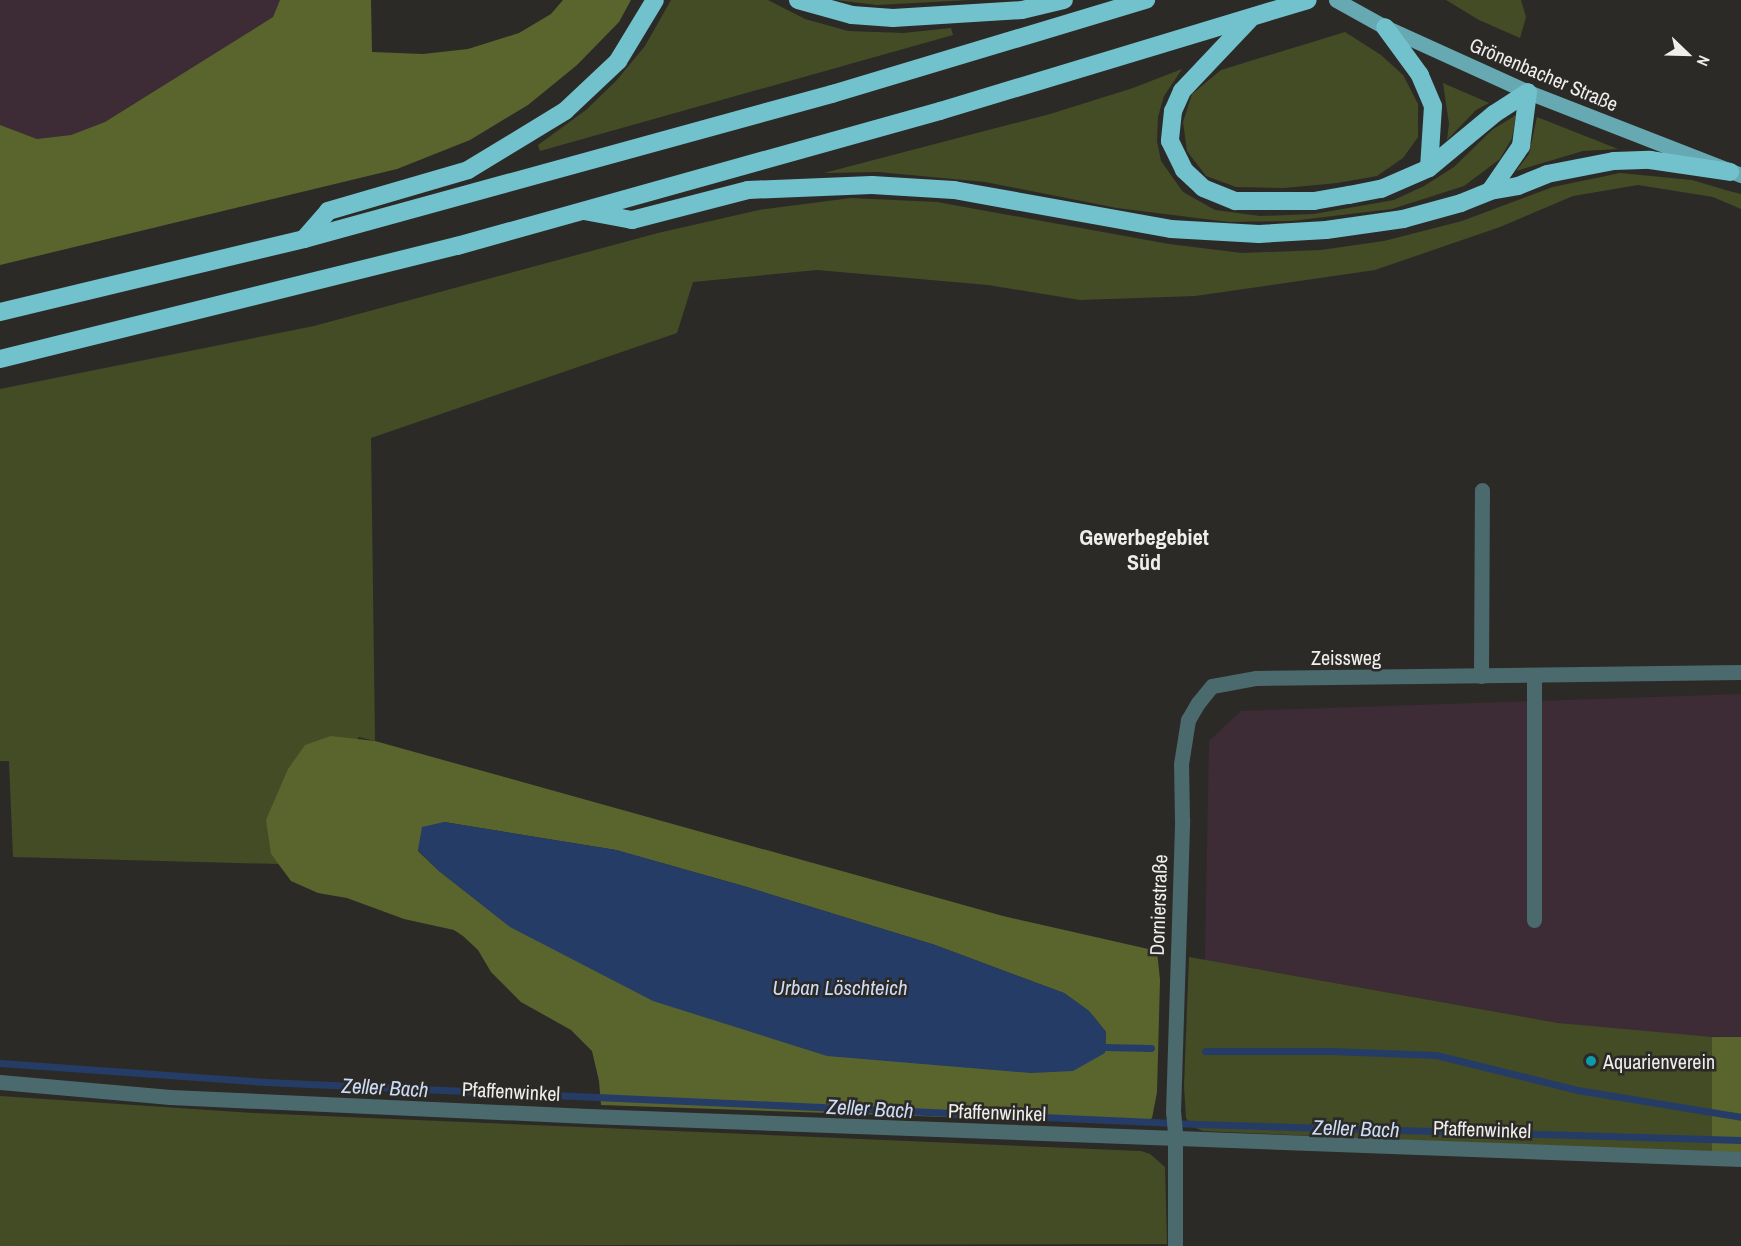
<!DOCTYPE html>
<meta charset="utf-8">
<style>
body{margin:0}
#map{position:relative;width:1741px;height:1246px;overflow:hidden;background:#2c2a27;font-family:"Archivo Narrow",sans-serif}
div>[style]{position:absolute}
.commercial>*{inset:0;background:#3d2c36}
.green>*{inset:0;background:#444c26}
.forest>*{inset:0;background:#5a652e;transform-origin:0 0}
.water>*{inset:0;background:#253c67}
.stream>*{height:7px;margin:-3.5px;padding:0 3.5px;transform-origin:3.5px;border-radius:3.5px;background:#253c67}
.minor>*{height:15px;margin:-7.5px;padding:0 7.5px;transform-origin:7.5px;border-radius:7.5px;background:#4b6a6e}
.major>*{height:15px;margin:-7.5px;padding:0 7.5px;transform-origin:7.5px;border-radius:7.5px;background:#67a9b2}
.highway>*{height:18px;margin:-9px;padding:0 9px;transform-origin:9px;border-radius:9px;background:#71c2cc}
.dots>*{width:16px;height:16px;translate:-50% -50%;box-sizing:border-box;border:3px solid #2c2a27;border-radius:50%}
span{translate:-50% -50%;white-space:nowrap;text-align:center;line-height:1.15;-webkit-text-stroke:5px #2c2a27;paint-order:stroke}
.street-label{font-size:20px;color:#efeeec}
.poi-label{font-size:20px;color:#efeeec}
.left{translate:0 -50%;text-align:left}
.water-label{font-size:21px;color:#cbdbf8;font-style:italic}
.quarter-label{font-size:22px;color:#efeeec;font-weight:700}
.north{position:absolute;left:1657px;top:24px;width:60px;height:60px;-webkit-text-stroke:4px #2c2a27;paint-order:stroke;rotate:113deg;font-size:16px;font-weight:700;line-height:24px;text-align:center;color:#efeeec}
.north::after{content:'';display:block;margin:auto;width:21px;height:27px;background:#efeeec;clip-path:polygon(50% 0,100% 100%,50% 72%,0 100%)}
</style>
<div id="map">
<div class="commercial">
<i style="clip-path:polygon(0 0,280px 0,273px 17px,105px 122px,71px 135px,37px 139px,0 125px)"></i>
<i style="clip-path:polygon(1741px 694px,1741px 1037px,1675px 1036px,1558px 1023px,1205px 960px,1209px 741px,1241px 711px)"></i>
</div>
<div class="green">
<i style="clip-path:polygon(671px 0,768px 0,805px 19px,848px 31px,904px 33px,951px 28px,953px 35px,540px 151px,538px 145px,586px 110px,616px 81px,645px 46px)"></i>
<i style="clip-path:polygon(835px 0,970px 0,877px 5px)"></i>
<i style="clip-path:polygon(1446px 0,1521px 0,1526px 17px,1520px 38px,1479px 20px)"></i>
<i style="clip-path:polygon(1345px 32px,1381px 55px,1403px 75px,1418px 104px,1418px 137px,1403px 158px,1377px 176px,1337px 183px,1284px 188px,1236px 187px,1206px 176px,1187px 151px,1183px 122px,1192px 94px,1221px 70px)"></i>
<i style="clip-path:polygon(1182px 69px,1164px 96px,1158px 117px,1157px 141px,1161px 161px,1183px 192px,1215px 210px,1260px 216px,1314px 214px,1394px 200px,1424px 186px,1454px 167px,1492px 130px,1516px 115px,1512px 138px,1500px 159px,1464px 186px,1392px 209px,1291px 221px,1229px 222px,1117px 208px,985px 182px,878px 172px,824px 173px,1050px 114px,1133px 88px)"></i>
<i style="clip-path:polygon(1443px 83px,1489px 103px,1476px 110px,1447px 140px,1449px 124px)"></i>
<i style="clip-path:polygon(1537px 117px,1618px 149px,1583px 151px,1516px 171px,1529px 154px)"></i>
<i style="clip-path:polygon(1620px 173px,1692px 180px,1729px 191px,1741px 194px,1741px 209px,1713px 197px,1638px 185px,1573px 196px,1500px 227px,1375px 270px,1195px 296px,1080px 300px,988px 285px,817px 270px,693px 282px,677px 333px,371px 438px,375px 741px,359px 737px,271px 854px,279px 864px,13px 857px,9px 761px,0 761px,0 389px,314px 326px,658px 233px,759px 210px,851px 198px,937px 202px,1169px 244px,1242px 253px,1321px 250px,1384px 241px,1462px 221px,1553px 187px)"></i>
<i style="clip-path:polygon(1189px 957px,1558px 1023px,1712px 1037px,1712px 1153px,1203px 1131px,1191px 1126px,1186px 1118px,1184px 1086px)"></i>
<i style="clip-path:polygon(0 1096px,253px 1113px,1141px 1151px,1150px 1154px,1165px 1167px,1167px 1244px,0 1246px)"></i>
</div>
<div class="forest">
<i style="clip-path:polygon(280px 0,371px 0,372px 52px,423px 54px,468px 49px,519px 33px,551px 14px,563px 0,631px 0,619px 22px,577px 65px,528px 105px,470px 140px,397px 169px,0 265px,0 125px,37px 139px,71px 135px,105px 122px,273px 17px)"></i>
<i style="clip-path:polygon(evenodd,331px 736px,375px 741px,1003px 916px,1157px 951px,1160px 980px,1157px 1092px,1152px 1118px,1143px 1124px,601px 1105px,599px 1081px,592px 1051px,571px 1030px,521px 1002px,491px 972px,478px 950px,463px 936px,454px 930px,404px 919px,347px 898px,318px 893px,291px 881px,271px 854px,266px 820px,288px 769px,305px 745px,331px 736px,444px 822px,616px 850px,747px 887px,935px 945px,1064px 993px,1089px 1011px,1106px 1032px,1105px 1053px,511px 927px,439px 871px,418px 851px,444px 822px)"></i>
<i style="left:1712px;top:1037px;width:29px;height:116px"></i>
</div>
<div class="water">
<i style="clip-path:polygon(444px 822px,616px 850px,747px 887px,935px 945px,1064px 993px,1089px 1011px,1106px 1032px,1105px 1053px,1073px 1071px,1031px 1073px,827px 1056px,653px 1001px,510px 927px,439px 871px,418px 850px,422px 827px)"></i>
</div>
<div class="stream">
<i style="left:1105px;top:1047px;width:46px;rotate:1.2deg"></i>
<i style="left:1205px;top:1051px;width:126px"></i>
<i style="left:1331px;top:1051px;width:105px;rotate:2.2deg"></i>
<i style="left:1436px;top:1055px;width:145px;rotate:13.9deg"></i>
<i style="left:1577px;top:1090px;width:166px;rotate:9.3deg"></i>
<i style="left:0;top:1063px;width:266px;rotate:4.1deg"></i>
<i style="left:265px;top:1082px;width:932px;rotate:2.58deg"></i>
<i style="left:1196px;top:1124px;width:545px;rotate:1.68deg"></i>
</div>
<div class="minor">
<i style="left:1534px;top:675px;width:245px;rotate:90deg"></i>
<i style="left:1481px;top:676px;width:186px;rotate:-89.7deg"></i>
<i style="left:0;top:1082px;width:171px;rotate:5deg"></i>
<i style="left:170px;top:1097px;width:419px;rotate:2.6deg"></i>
<i style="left:589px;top:1116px;width:1153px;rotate:2.14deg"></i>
<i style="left:1175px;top:1246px;width:113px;rotate:-90deg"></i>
<i style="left:1175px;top:1133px;width:21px;rotate:-95deg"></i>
<i style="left:1173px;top:1112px;width:293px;rotate:-88.2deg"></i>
<i style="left:1182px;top:819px;width:55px;rotate:-91deg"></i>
<i style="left:1181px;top:764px;width:45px;rotate:-81deg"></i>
<i style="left:1188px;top:720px;width:20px;rotate:-60deg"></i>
<i style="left:1198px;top:703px;width:22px;rotate:-51deg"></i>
<i style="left:1212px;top:686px;width:45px;rotate:-10.3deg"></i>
<i style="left:1256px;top:678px;width:485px;rotate:-0.7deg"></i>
</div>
<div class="major">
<i style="left:1336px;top:0;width:56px;rotate:28.9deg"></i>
<i style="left:1385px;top:27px;width:157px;rotate:24.4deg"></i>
<i style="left:1528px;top:92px;width:229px;rotate:21.3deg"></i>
</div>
<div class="highway">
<i style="left:798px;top:0;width:56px;rotate:15.5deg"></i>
<i style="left:852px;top:15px;width:41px;rotate:4.2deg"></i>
<i style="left:893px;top:18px;width:129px;rotate:-3.5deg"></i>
<i style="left:1022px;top:10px;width:43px;rotate:-13.4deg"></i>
<i style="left:1250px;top:19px;width:99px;rotate:133.4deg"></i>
<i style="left:1182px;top:91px;width:22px;rotate:114deg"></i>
<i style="left:1173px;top:111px;width:30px;rotate:96deg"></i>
<i style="left:1170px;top:141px;width:32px;rotate:64deg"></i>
<i style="left:1184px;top:170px;width:26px;rotate:43deg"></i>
<i style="left:1203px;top:188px;width:35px;rotate:22deg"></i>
<i style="left:1235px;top:201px;width:79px"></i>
<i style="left:1314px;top:201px;width:36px;rotate:-10deg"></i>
<i style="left:1349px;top:195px;width:33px;rotate:-11deg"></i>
<i style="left:1381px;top:189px;width:52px;rotate:-23.6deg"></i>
<i style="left:1429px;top:168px;width:62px;rotate:-86.3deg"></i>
<i style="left:1433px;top:106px;width:34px;rotate:-113deg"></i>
<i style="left:1420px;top:75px;width:59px;rotate:-126.1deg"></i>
<i style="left:1429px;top:168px;width:85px;rotate:-39.7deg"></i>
<i style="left:1494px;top:114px;width:40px;rotate:-32.9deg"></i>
<i style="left:1490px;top:191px;width:55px;rotate:-55.4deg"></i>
<i style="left:1521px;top:146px;width:54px;rotate:-82.6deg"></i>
<i style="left:584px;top:211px;width:49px;rotate:10.6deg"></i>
<i style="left:632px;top:220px;width:120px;rotate:-14.5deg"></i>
<i style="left:748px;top:190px;width:124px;rotate:-2.3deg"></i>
<i style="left:872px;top:185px;width:82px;rotate:3.5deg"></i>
<i style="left:954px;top:190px;width:220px;rotate:10.2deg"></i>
<i style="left:1171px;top:229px;width:88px;rotate:3.3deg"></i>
<i style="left:1259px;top:234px;width:67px;rotate:-3.4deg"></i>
<i style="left:1326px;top:230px;width:78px;rotate:-8.1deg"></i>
<i style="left:1403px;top:219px;width:60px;rotate:-15.4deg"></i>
<i style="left:1461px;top:203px;width:31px;rotate:-22deg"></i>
<i style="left:1490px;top:191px;width:28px;rotate:-10deg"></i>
<i style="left:1518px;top:186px;width:31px;rotate:-22deg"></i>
<i style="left:1547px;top:174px;width:68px;rotate:-11deg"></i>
<i style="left:1614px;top:161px;width:36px;rotate:-2deg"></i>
<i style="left:1650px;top:160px;width:81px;rotate:8.5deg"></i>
<i style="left:304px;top:239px;width:37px;rotate:-49deg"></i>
<i style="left:328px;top:211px;width:146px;rotate:-16.3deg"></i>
<i style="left:468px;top:170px;width:114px;rotate:-31.3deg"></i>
<i style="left:565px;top:111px;width:73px;rotate:-43.3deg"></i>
<i style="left:618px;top:61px;width:71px;rotate:-58.8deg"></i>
<i style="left:0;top:312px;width:313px;rotate:-13.5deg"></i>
<i style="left:304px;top:239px;width:548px;rotate:-15.36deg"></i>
<i style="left:832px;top:94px;width:328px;rotate:-16.7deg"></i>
<i style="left:0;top:359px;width:471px;rotate:-13.9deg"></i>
<i style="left:457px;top:246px;width:502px;rotate:-15.62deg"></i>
<i style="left:940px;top:111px;width:384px;rotate:-16.8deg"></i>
</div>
<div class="dots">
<i style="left:1591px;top:1061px;background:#0f9aa8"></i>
</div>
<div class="street-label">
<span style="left:1544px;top:74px;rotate:23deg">Grönenbacher Straße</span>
<span style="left:1346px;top:657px">Zeissweg</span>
<span style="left:1158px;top:905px;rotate:-88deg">Dornierstraße</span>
<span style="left:511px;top:1091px;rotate:3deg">Pfaffenwinkel</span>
<span style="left:997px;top:1112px;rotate:2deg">Pfaffenwinkel</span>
<span style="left:1482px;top:1129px;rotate:2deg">Pfaffenwinkel</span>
</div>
<div class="poi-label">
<span class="left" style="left:1603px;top:1061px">Aquarienverein</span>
</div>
<div class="water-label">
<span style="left:840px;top:988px">Urban Löschteich</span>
<span style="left:385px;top:1088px;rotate:3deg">Zeller Bach</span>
<span style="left:870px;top:1109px;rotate:3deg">Zeller Bach</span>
<span style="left:1356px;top:1129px;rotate:2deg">Zeller Bach</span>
</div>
<div class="quarter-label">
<span style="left:1144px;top:550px">Gewerbegebiet<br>Süd</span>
</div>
<div class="north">N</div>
</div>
